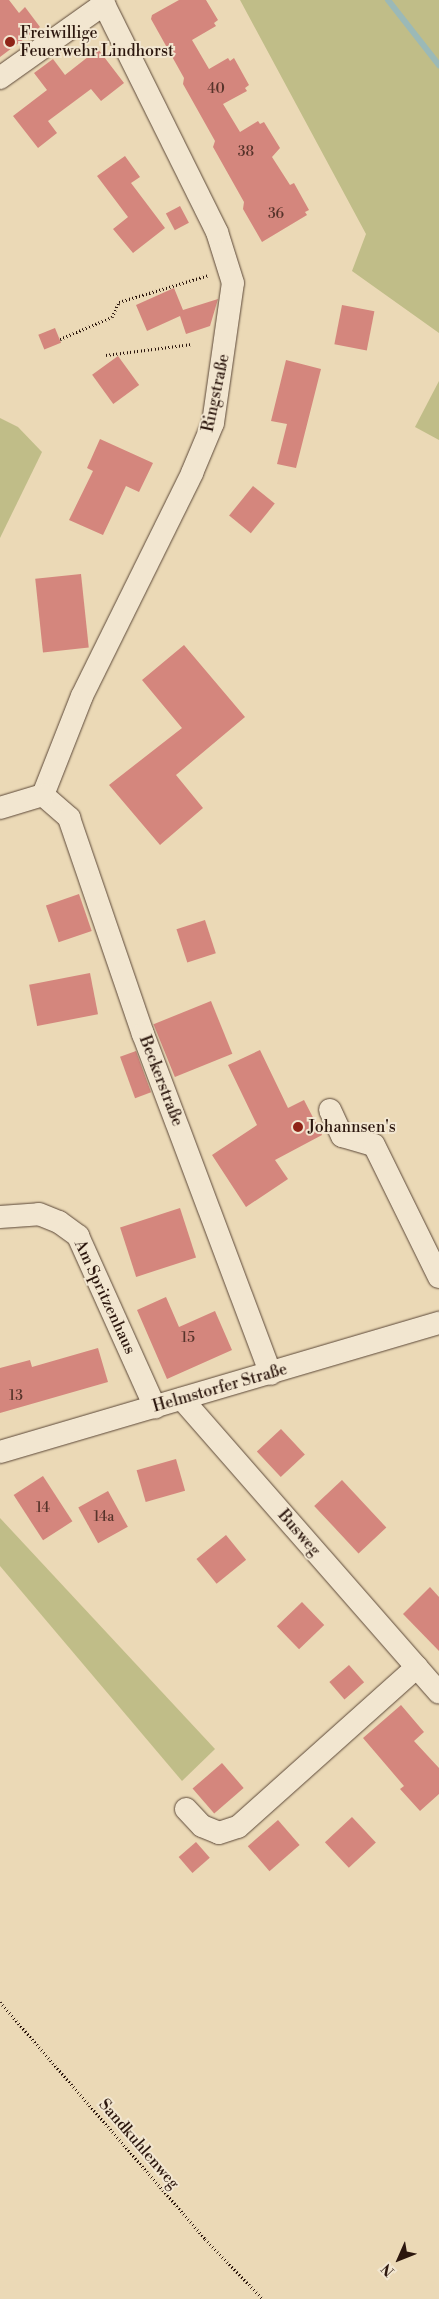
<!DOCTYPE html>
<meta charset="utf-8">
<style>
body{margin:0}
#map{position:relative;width:439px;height:2299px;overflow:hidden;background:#ebd9b6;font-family:"Libre Bodoni",serif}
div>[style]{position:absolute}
.green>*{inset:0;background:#c0bd88}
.stream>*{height:6px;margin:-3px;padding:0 3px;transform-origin:3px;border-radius:3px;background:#9bb9b7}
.building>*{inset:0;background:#d4867d;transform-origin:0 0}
.path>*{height:3px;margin-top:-1.5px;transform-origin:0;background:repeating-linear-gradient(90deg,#2c170e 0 1px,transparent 0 3.5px)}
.roads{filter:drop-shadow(0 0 1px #5c4838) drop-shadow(0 0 1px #5c4838)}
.minor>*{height:22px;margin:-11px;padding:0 11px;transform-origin:11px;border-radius:11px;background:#f2e6d0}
.dots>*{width:14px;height:14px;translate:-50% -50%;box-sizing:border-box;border:2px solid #f2e6d0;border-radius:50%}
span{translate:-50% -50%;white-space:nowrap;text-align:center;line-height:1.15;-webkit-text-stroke:4px #f2e6d0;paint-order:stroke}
.number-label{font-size:14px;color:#56332a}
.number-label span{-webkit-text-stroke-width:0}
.poi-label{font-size:16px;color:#2c170e}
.left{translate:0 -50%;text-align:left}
.street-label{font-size:16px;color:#2c170e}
.north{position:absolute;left:374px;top:2234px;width:50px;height:50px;-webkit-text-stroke:4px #f2e6d0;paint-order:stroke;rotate:226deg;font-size:14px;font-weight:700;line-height:20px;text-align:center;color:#2c170e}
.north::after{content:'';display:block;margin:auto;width:18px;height:22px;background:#2c170e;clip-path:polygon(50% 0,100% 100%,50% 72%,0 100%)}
</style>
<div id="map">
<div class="green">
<i style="clip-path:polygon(240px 0,439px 0,439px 333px,352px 271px,366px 234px)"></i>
<i style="clip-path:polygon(439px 381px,439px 440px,415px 427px)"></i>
<i style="clip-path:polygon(0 418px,18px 427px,42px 452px,0 538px)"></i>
<i style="clip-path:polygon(0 1518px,215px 1749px,182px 1781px,0 1566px)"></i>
</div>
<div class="stream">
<i style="left:388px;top:0;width:83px;rotate:51.9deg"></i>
</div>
<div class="building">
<i style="clip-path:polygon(0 0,9px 0,19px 13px,25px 7px,40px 27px,0 57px)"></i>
<i style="clip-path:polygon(179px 0,206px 0,218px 20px,214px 23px,216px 26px,192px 40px,209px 69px,228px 58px,230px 61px,234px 58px,249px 85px,245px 88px,247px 91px,223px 104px,240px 132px,258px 121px,260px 124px,264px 122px,280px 148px,272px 157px,290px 185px,294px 183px,309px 210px,305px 212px,307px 215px,262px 242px,243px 209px,244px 202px,213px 147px,215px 141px,183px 84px,184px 78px,151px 19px,152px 15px)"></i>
<i style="clip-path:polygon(98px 49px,124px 83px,101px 101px,91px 89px,48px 121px,57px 133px,38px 148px,13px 116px,47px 90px,34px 73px,53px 59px,65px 75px)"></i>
<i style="clip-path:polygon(125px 156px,140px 177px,131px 183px,165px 228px,133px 253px,113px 229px,128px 217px,97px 176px)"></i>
<i style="left:180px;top:206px;width:19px;height:16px;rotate:62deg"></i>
<i style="clip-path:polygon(174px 288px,183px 310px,218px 299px,210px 326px,186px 334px,180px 316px,147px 331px,136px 305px)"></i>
<i style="left:342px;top:305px;width:33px;height:40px;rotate:11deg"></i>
<i style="left:55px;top:328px;width:16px;height:18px;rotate:68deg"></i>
<i style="left:118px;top:356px;width:36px;height:32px;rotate:54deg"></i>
<i style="clip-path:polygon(286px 360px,321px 369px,296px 468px,277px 464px,287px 424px,271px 421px)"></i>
<i style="clip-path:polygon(100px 439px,153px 463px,139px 492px,126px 486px,103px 535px,69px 520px,93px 471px,87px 468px)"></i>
<i style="left:253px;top:486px;width:28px;height:38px;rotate:39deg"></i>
<i style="left:81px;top:574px;width:74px;height:46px;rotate:84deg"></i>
<i style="clip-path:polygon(184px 645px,245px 717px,176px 775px,203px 808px,160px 845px,109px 785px,182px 728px,142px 680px)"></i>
<i style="left:79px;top:894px;width:39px;height:35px;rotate:71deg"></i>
<i style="left:205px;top:920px;width:35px;height:30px;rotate:72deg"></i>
<i style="left:90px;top:973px;width:42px;height:62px;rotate:79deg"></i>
<i style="left:211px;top:1001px;width:57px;height:62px;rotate:68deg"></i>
<i style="clip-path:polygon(260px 1050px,288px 1108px,304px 1100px,322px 1135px,275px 1160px,288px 1179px,246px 1207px,212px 1155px,257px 1125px,228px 1065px)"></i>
<i style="left:136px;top:1051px;width:44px;height:17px;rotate:70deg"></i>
<i style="left:180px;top:1208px;width:52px;height:63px;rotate:72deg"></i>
<i style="clip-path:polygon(166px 1297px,179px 1327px,215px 1311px,232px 1350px,167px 1379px,137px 1310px)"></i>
<i style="clip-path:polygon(98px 1348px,108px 1382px,0 1413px,0 1368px,30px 1360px,32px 1367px)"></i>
<i style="left:281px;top:1429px;width:35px;height:33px;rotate:47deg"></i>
<i style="left:176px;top:1459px;width:33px;height:41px;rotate:74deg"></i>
<i style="left:43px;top:1476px;width:54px;height:35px;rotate:57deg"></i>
<i style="left:342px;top:1480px;width:65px;height:38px;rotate:47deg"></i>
<i style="left:108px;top:1491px;width:41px;height:34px;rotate:61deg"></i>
<i style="left:226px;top:1535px;width:32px;height:38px;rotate:51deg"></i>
<i style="clip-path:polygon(430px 1587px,439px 1597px,439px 1651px,403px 1614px)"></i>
<i style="left:302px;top:1602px;width:32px;height:35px;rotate:46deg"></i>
<i style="left:349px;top:1665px;width:23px;height:26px;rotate:49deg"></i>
<i style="clip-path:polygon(401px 1705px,424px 1732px,414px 1741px,439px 1768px,439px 1794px,420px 1811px,400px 1789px,404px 1786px,363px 1738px)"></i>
<i style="left:222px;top:1763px;width:33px;height:39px;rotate:49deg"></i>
<i style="left:352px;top:1817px;width:35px;height:37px;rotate:47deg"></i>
<i style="left:278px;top:1820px;width:33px;height:40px;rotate:49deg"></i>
<i style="left:196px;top:1842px;width:21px;height:23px;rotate:49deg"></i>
</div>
<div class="path">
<i style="left:60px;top:339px;width:56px;rotate:-22.9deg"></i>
<i style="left:112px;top:317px;width:17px;rotate:-65deg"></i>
<i style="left:119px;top:302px;width:94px;rotate:-16.7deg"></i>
<i style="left:106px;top:355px;width:87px;rotate:-7.3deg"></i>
<i style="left:0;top:2002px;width:313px;rotate:49.1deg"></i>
<i style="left:205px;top:2239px;width:83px;rotate:46deg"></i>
</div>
<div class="roads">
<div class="minor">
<i style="left:0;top:78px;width:128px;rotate:-35.4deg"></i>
<i style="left:43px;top:795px;width:106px;rotate:-68.5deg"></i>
<i style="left:82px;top:696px;width:249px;rotate:-63.7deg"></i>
<i style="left:192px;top:473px;width:54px;rotate:-67.2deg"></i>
<i style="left:213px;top:423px;width:141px;rotate:-81.9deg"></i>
<i style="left:233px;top:283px;width:53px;rotate:-107.4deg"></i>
<i style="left:217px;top:232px;width:259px;rotate:-116.4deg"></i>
<i style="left:43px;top:795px;width:35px;rotate:41deg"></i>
<i style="left:69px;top:818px;width:228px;rotate:71.1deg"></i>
<i style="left:143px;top:1034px;width:363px;rotate:69.4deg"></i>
<i style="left:0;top:808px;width:45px;rotate:-16.8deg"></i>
<i style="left:330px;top:1110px;width:29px;rotate:65deg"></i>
<i style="left:342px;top:1136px;width:33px;rotate:16deg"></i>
<i style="left:374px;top:1145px;width:147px;rotate:63.8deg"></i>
<i style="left:0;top:1217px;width:39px;rotate:-4deg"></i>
<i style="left:39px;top:1214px;width:22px;rotate:22deg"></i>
<i style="left:59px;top:1222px;width:24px;rotate:36deg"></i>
<i style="left:78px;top:1236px;width:188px;rotate:65.8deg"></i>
<i style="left:182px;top:1399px;width:390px;rotate:48.8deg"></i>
<i style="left:0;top:1452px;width:458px;rotate:-16.4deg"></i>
<i style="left:186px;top:1809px;width:23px;rotate:47deg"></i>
<i style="left:202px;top:1826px;width:18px;rotate:22deg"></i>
<i style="left:219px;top:1833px;width:20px;rotate:-18deg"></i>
<i style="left:238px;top:1827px;width:240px;rotate:-41.8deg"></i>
</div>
</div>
<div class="dots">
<i style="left:10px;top:42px;background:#8f2418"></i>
<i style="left:298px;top:1127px;background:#8f2418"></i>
</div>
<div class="number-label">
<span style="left:216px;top:89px">40</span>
<span style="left:246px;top:152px">38</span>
<span style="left:276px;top:214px">36</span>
<span style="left:188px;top:1338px">15</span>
<span style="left:16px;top:1396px">13</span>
<span style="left:43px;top:1508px">14</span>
<span style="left:104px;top:1517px">14a</span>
</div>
<div class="poi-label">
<span class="left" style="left:20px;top:42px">Freiwillige<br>Feuerwehr Lindhorst</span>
<span class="left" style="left:308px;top:1127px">Johannsen's</span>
</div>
<div class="street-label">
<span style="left:216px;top:393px;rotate:-78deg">Ringstraße</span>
<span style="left:161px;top:1081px;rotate:69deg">Beckerstraße</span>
<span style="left:105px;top:1297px;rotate:65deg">Am Spritzenhaus</span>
<span style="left:220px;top:1388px;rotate:-16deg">Helmstorfer Straße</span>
<span style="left:299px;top:1533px;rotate:49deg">Busweg</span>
<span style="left:139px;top:2144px;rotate:49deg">Sandkuhlenweg</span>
</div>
<div class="north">N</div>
</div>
